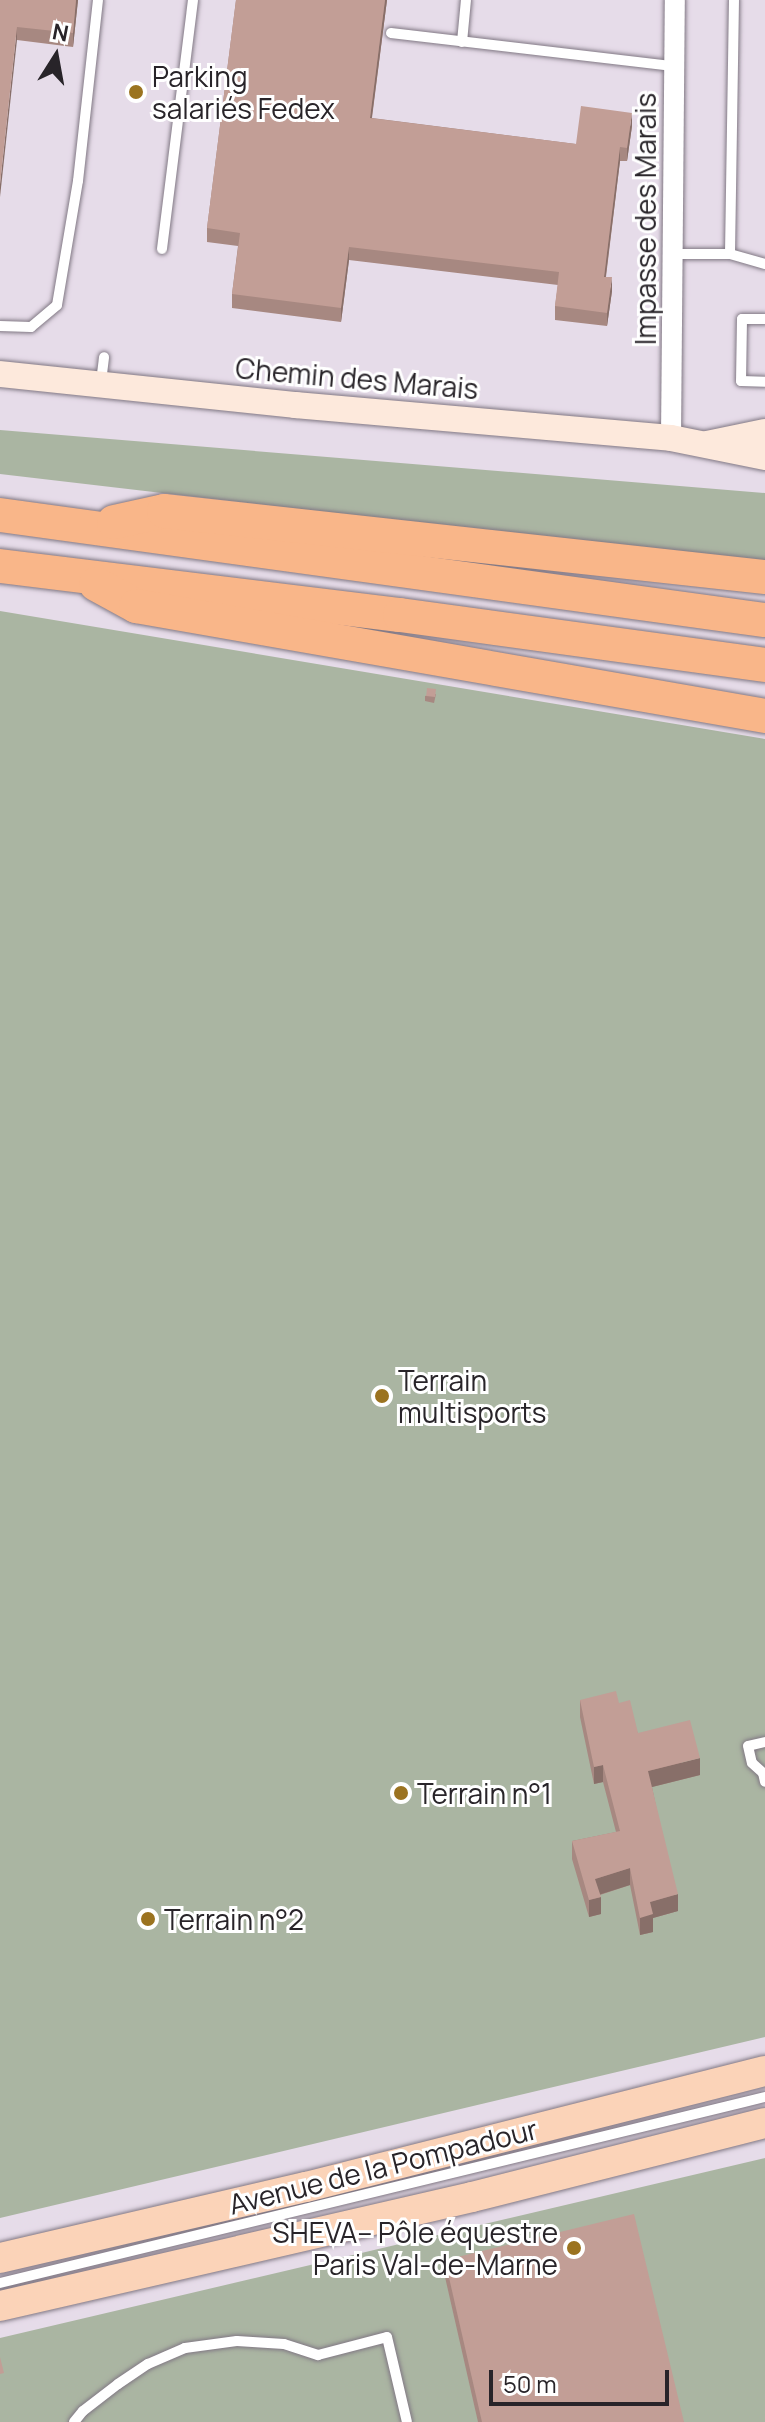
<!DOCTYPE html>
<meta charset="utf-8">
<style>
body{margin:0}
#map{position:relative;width:765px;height:2422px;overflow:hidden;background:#e6dce9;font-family:Manrope,sans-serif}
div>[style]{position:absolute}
.green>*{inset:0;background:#aab5a2}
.roads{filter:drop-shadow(0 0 2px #817884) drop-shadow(0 0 2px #817884)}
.lane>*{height:10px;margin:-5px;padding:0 5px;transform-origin:5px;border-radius:5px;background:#fff}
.street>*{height:20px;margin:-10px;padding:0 10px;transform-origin:10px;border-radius:10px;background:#fff}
.secondary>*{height:26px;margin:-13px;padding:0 13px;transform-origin:13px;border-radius:13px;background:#fde9dc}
.primary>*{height:30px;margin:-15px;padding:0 15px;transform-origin:15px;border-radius:15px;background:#fbd3b8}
.highway>*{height:34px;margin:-17px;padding:0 17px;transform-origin:17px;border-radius:17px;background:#f9b689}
.wall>*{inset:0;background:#a78881}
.shaded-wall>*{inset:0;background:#886f69}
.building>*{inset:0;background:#c29e96;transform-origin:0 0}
.dots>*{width:22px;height:22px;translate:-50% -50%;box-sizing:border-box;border:4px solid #fff;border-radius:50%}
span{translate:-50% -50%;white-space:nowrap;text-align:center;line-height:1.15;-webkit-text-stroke:6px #fff;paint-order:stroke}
.poi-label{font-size:28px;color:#282429}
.left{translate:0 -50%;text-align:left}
.right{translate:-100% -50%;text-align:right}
.street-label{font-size:28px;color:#282429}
.north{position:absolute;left:16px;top:16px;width:80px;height:80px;-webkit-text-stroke:6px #fff;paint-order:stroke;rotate:11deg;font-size:22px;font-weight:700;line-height:32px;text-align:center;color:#282429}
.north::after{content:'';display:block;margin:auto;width:28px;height:36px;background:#282429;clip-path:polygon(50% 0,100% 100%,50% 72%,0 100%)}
.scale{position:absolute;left:489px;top:2370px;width:180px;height:36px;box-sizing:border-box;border:4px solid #282429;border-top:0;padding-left:10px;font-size:24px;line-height:28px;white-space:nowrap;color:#282429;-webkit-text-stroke:6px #fff;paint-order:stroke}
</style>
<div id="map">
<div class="green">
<i style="clip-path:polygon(0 430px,765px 493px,765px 564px,0 474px)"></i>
<i style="clip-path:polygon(0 611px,765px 739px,765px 2037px,0 2218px)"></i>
<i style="clip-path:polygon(765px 2158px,765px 2422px,0 2422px,0 2338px)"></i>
</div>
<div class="roads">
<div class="lane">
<i style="left:391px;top:33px;width:284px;rotate:6.7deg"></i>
<i style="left:462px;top:42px;width:42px;rotate:-84.6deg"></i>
<i style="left:162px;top:249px;width:251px;rotate:-82.9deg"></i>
<i style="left:675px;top:254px;width:55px"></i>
<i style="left:730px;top:254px;width:36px;rotate:16deg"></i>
<i style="left:730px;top:254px;width:254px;rotate:-89.1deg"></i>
<i style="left:765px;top:319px;width:23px;rotate:180deg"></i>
<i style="left:742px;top:319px;width:62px;rotate:90.9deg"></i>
<i style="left:741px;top:381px;width:24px;rotate:2deg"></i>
<i style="left:0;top:326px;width:31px;rotate:2deg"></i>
<i style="left:31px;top:327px;width:34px;rotate:-40deg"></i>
<i style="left:57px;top:305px;width:126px;rotate:-80.4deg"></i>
<i style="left:78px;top:181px;width:182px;rotate:-83.7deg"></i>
<i style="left:101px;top:382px;width:25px;rotate:-83deg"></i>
<i style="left:765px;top:1742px;width:17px;rotate:167deg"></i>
<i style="left:748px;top:1746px;width:17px;rotate:77deg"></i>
<i style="left:752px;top:1763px;width:15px;rotate:42deg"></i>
<i style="left:763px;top:1773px;width:9px;rotate:77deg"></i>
<i style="left:0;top:2283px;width:787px;rotate:-13.67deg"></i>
<i style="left:74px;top:2422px;width:14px;rotate:-51deg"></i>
<i style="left:83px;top:2411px;width:44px;rotate:-37.6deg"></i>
<i style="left:118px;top:2384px;width:36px;rotate:-34deg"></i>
<i style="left:148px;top:2364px;width:40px;rotate:-23.4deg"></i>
<i style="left:185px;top:2348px;width:52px;rotate:-7.7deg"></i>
<i style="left:237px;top:2341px;width:47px;rotate:3.7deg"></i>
<i style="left:284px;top:2344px;width:36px;rotate:18deg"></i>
<i style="left:318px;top:2355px;width:71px;rotate:-14.6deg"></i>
<i style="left:387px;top:2337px;width:87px;rotate:76.8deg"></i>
</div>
<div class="street">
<i style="left:671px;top:438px;width:438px;rotate:-89.5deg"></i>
</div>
<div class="secondary">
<i style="left:0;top:374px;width:297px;rotate:6deg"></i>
<i style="left:295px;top:405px;width:377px;rotate:5deg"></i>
<i style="left:671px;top:438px;width:96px;rotate:11.4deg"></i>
<i style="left:707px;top:444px;width:59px;rotate:-11.7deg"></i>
</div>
<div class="primary">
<i style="left:0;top:2258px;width:314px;rotate:-13.1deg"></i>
<i style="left:306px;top:2187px;width:473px;rotate:-14.2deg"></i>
<i style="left:0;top:2306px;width:484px;rotate:-13deg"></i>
<i style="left:472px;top:2197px;width:302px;rotate:-14.2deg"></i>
</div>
<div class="highway">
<i style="left:0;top:515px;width:772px;rotate:7.82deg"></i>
<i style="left:114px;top:522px;width:51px;rotate:-12.4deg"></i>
<i style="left:164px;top:511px;width:605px;rotate:6.27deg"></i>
<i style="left:0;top:566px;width:403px;rotate:7deg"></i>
<i style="left:400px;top:615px;width:368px;rotate:7.8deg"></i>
<i style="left:96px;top:584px;width:46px;rotate:28.8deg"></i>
<i style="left:136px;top:606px;width:639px;rotate:9.92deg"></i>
</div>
</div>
<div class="wall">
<i style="clip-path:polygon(0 0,78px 0,73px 47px,17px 40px)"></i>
<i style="clip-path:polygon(236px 0,387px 0,372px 118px,576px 144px,632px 126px,627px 161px,620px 161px,606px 277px,612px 291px,607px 326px,555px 320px,555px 306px,558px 285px,349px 260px,341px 322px,232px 308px,232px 294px,238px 246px,207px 242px,207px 228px)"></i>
<i style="clip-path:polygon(436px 694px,434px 703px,425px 701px,425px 696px)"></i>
<i style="clip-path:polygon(580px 1700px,619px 1703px,638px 1733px,700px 1775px,652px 1787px,678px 1911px,653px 1918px,653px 1932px,640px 1935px,630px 1885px,600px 1895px,601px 1914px,589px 1917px,572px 1859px,572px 1841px,616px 1832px,603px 1782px,594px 1784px,580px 1717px)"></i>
<i style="clip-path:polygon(445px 2260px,684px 2422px,478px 2422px,445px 2277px)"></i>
</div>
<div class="shaded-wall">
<i style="clip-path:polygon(76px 0,78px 0,73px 47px,73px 33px)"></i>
<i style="clip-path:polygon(385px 0,387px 0,370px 131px,370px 118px)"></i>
<i style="clip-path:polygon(17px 27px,17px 40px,0 197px,0 184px)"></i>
<i style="clip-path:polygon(632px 113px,632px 126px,627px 161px,627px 148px)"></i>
<i style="clip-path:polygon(620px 147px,620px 161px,604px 290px,604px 277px)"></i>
<i style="clip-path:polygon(349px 247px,349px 260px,341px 322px,341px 308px)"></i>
<i style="clip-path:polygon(612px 277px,612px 291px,607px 326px,607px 313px)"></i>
<i style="clip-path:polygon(700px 1758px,700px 1775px,648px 1788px,648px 1771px)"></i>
<i style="clip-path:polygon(603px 1765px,603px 1782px,594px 1784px,594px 1767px)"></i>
<i style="clip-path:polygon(630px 1868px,630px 1885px,595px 1896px,595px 1879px)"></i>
<i style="clip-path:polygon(678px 1894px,678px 1911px,653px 1918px,653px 1932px,640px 1935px,640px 1918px,650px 1902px)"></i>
<i style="clip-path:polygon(601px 1897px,601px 1914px,589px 1917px,589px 1900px)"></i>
</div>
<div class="building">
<i style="clip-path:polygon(0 0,76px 0,73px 33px,17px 27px,0 184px)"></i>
<i style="clip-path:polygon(236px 0,385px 0,370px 118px,576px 144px,581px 106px,632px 113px,627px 148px,620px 147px,604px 277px,612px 277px,607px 313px,555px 306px,559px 272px,349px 247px,341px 308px,232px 294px,240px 233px,207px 228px)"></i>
<i style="left:427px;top:688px;width:9px;height:8px;rotate:6deg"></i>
<i style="clip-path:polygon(616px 1691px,619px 1703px,630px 1700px,638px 1733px,690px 1720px,700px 1758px,648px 1771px,678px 1894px,650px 1902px,653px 1914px,640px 1918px,630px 1868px,595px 1879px,601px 1897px,589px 1900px,572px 1841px,620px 1831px,603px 1765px,594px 1767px,580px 1700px)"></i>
<i style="clip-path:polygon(634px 2214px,684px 2422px,482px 2422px,445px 2260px)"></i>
<i style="clip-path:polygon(0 2357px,4px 2373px,0 2374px)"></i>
</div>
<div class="dots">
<i style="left:136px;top:92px;background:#9b7320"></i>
<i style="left:382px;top:1396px;background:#9b7320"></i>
<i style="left:401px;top:1793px;background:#9b7320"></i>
<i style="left:148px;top:1919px;background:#9b7320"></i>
<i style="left:574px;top:2248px;background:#9b7320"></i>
</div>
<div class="poi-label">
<span class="left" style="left:152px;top:92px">Parking<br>salariés Fedex</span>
<span class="left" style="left:398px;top:1396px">Terrain<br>multisports</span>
<span class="left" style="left:417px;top:1793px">Terrain n°1</span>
<span class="left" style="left:164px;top:1919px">Terrain n°2</span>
<span class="right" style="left:558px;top:2248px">SHEVA– Pôle équestre<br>Paris Val-de-Marne</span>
</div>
<div class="street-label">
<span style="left:645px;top:219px;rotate:-90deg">Impasse des Marais</span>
<span style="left:357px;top:378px;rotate:5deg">Chemin des Marais</span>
<span style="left:383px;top:2166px;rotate:-14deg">Avenue de la Pompadour</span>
</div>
<div class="north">N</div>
<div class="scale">50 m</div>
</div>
